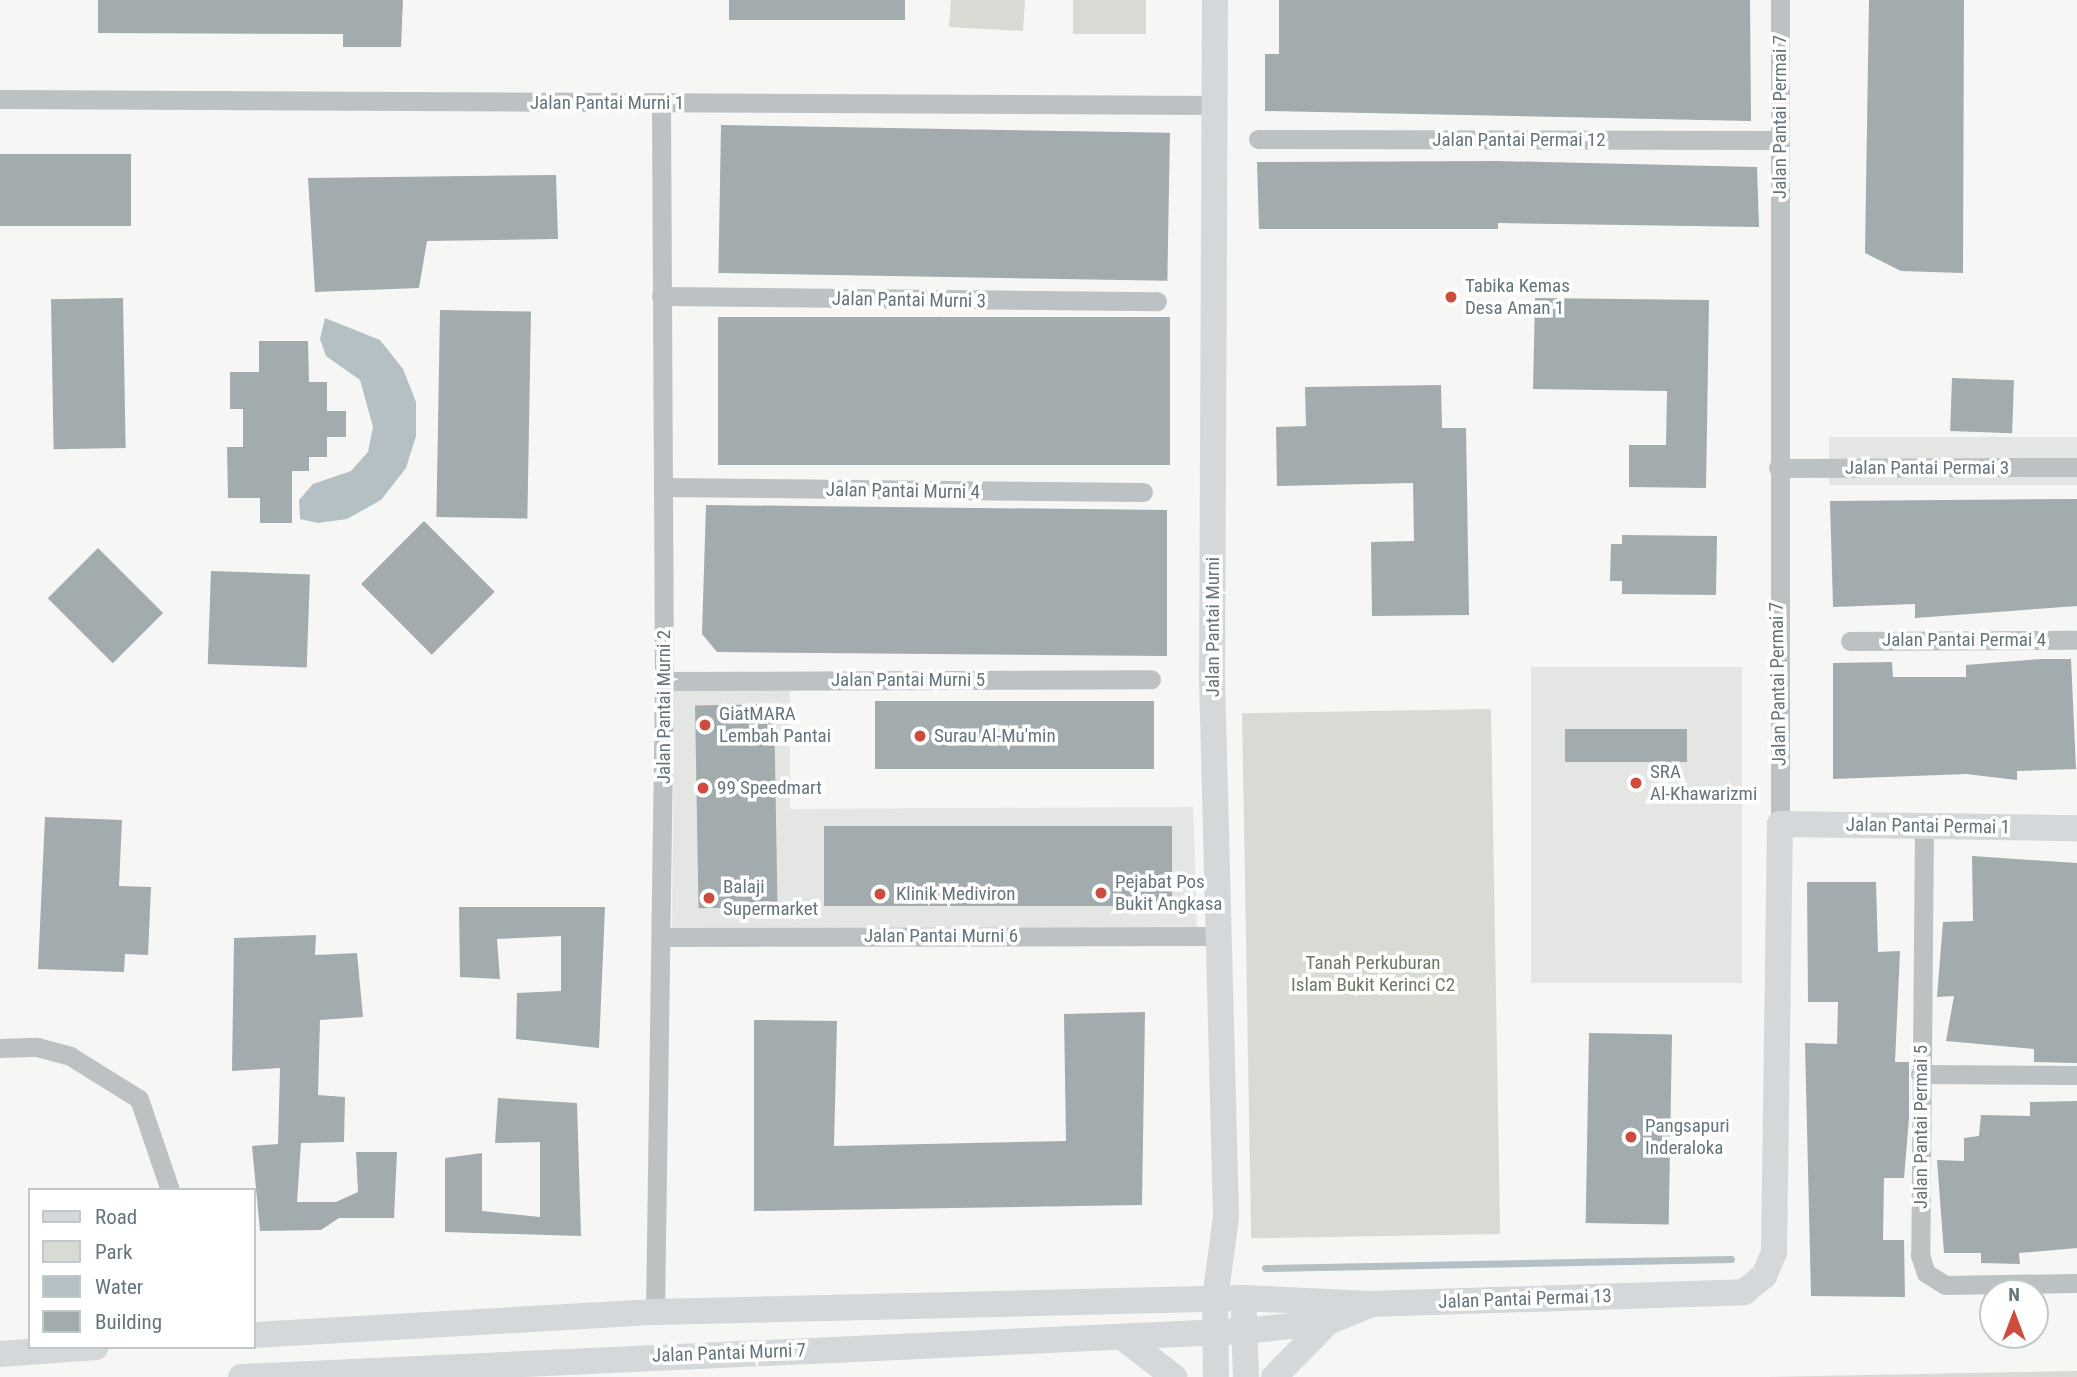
<!DOCTYPE html>
<style>
body{margin:0}
#map{position:relative;width:2077px;height:1377px;overflow:hidden;background:#f6f6f4;font-family:"Roboto Condensed",sans-serif}
div>[style]{position:absolute}
.built>*{inset:0;background:#e4e6e4;transform-origin:0 0}
.green>*{inset:0;background:#d7dbd4;transform-origin:0 0}
.water>*{inset:0;background:#b4c0c3}
.stream>*{height:7px;margin:-3.5px;padding:0 3.5px;transform-origin:3.5px;border-radius:3.5px;background:#b4c0c3}
.building>*{inset:0;background:#a2abae;transform-origin:0 0}
.street>*{height:19px;margin:-9.5px;padding:0 9.5px;transform-origin:9.5px;border-radius:9.5px;background:#bcc1c3}
.secondary>*{height:26px;margin:-13px;padding:0 13px;transform-origin:13px;border-radius:13px;background:#d4d8da}
.dots>*{width:19px;height:19px;translate:-50% -50%;box-sizing:border-box;border:4px solid #fff;border-radius:50%}
span{translate:-50% -50%;white-space:nowrap;text-align:center;line-height:1.15;-webkit-text-stroke:7px #fff;paint-order:stroke}
.street-label{font-size:19px;color:#65757b}
.poi-label{font-size:19px;color:#65757b}
.left{translate:0 -50%;text-align:left}
.park-label{font-size:19px;color:#6d7967}
.legend{position:absolute;left:28px;top:1188px;width:228px;height:161px;box-sizing:border-box;background:#fff;border:2px solid #c1c8ca;margin:0;padding:9px 12px;list-style:none;font-size:21px;color:#65757b}
.legend li{display:flex;align-items:center;gap:14px;height:35px}
.legend b{width:35px;border:2px solid #c1c8ca}
.north{position:absolute;left:1979px;top:1279px;width:70px;height:70px;box-sizing:border-box;background:#fff;border:2px solid #c1c8ca;border-radius:50%;rotate:0deg;font-size:19px;font-weight:700;line-height:28px;text-align:center;color:#65757b}
.north::after{content:'';display:block;margin:auto;width:24px;height:32px;background:#ce4c3d;clip-path:polygon(50% 0,100% 100%,50% 72%,0 100%)}
</style>
<div id="map">
<div class="built">
<i style="left:2077px;top:437px;width:48px;height:248px;rotate:90deg"></i>
<i style="left:1531px;top:667px;width:211px;height:316px"></i>
<i style="clip-path:polygon(790px 688px,790px 809px,1193px 807px,1197px 927px,672px 928px,674px 689px)"></i>
</div>
<div class="green">
<i style="clip-path:polygon(951px 0,1025px 0,1023px 31px,949px 27px)"></i>
<i style="left:1073px;top:0;width:73px;height:34px"></i>
<i style="left:1491px;top:709px;width:525px;height:249px;rotate:89deg"></i>
<i style="clip-path:polygon(2077px 1371px,2077px 1377px,1768px 1377px)"></i>
</div>
<div class="water">
<i style="clip-path:polygon(325px 318px,380px 340px,403px 369px,416px 402px,416px 436px,406px 468px,381px 500px,347px 519px,318px 523px,300px 519px,299px 500px,313px 484px,351px 471px,368px 452px,373px 427px,360px 380px,326px 356px,320px 339px)"></i>
</div>
<div class="stream">
<i style="left:1265px;top:1268px;width:466px;rotate:-1.1deg"></i>
</div>
<div class="building">
<i style="clip-path:polygon(98px 0,403px 0,401px 47px,343px 47px,343px 34px,98px 33px)"></i>
<i style="left:729px;top:0;width:176px;height:20px"></i>
<i style="clip-path:polygon(1279px 0,1750px 0,1751px 121px,1265px 111px,1265px 54px,1279px 54px)"></i>
<i style="clip-path:polygon(1869px 0,1964px 0,1963px 273px,1901px 271px,1865px 253px)"></i>
<i style="left:721px;top:125px;width:449px;height:148px;rotate:1deg"></i>
<i style="left:131px;top:154px;width:72px;height:131px;rotate:90deg"></i>
<i style="clip-path:polygon(1498px 161px,1757px 167px,1759px 227px,1498px 223px,1498px 229px,1259px 229px,1257px 162px)"></i>
<i style="clip-path:polygon(556px 175px,558px 239px,427px 241px,419px 288px,315px 292px,308px 178px)"></i>
<i style="left:123px;top:298px;width:150px;height:72px;rotate:89deg"></i>
<i style="clip-path:polygon(1535px 298px,1709px 300px,1706px 488px,1629px 487px,1629px 445px,1666px 445px,1667px 391px,1533px 389px)"></i>
<i style="left:440px;top:310px;width:91px;height:207px;rotate:1deg"></i>
<i style="left:718px;top:317px;width:452px;height:148px"></i>
<i style="clip-path:polygon(259px 341px,308px 341px,309px 382px,327px 382px,327px 411px,346px 411px,346px 437px,327px 437px,327px 457px,309px 457px,309px 471px,292px 471px,292px 523px,260px 523px,260px 498px,228px 498px,227px 447px,243px 447px,243px 409px,230px 409px,230px 372px,259px 372px)"></i>
<i style="left:1952px;top:378px;width:62px;height:53px;rotate:2deg"></i>
<i style="clip-path:polygon(1441px 385px,1442px 428px,1466px 428px,1469px 615px,1372px 616px,1371px 542px,1414px 541px,1413px 483px,1277px 486px,1276px 427px,1306px 426px,1305px 387px)"></i>
<i style="clip-path:polygon(2077px 499px,2077px 606px,1915px 618px,1915px 604px,1833px 607px,1830px 501px)"></i>
<i style="clip-path:polygon(706px 505px,1167px 510px,1167px 656px,717px 652px,702px 634px)"></i>
<i style="left:424px;top:521px;width:100px;height:89px;rotate:45deg"></i>
<i style="clip-path:polygon(1622px 535px,1717px 536px,1716px 595px,1622px 594px,1622px 581px,1610px 581px,1611px 544px,1622px 544px)"></i>
<i style="left:98px;top:548px;width:92px;height:71px;rotate:45deg"></i>
<i style="left:211px;top:571px;width:99px;height:93px;rotate:2deg"></i>
<i style="clip-path:polygon(2041px 659px,2071px 659px,2076px 769px,2017px 771px,2017px 780px,1966px 774px,1833px 779px,1833px 663px,1892px 662px,1893px 677px,1966px 677px,1966px 665px)"></i>
<i style="left:875px;top:701px;width:279px;height:68px"></i>
<i style="left:774px;top:704px;width:203px;height:79px;rotate:89deg"></i>
<i style="left:1565px;top:729px;width:122px;height:33px"></i>
<i style="clip-path:polygon(45px 817px,122px 820px,119px 886px,151px 887px,148px 955px,125px 954px,124px 972px,38px 969px)"></i>
<i style="left:824px;top:826px;width:348px;height:80px"></i>
<i style="clip-path:polygon(1972px 856px,2077px 863px,2077px 1063px,2034px 1062px,2034px 1049px,1946px 1041px,1954px 996px,1937px 997px,1943px 922px,1973px 921px)"></i>
<i style="clip-path:polygon(1807px 882px,1876px 882px,1878px 952px,1900px 951px,1895px 1062px,1909px 1062px,1909px 1118px,1904px 1178px,1884px 1178px,1883px 1240px,1904px 1240px,1905px 1297px,1811px 1296px,1805px 1043px,1837px 1044px,1838px 1002px,1808px 1002px)"></i>
<i style="clip-path:polygon(459px 907px,605px 907px,599px 1048px,516px 1039px,517px 993px,561px 991px,561px 936px,497px 939px,500px 979px,460px 977px)"></i>
<i style="clip-path:polygon(316px 935px,315px 955px,357px 953px,363px 1017px,320px 1020px,318px 1095px,345px 1097px,344px 1142px,301px 1143px,297px 1202px,336px 1202px,358px 1192px,356px 1152px,397px 1152px,394px 1218px,339px 1218px,321px 1230px,260px 1231px,252px 1146px,278px 1144px,280px 1068px,232px 1071px,234px 938px)"></i>
<i style="clip-path:polygon(1145px 1012px,1142px 1205px,754px 1211px,754px 1020px,837px 1021px,834px 1146px,1066px 1141px,1064px 1014px)"></i>
<i style="left:1589px;top:1033px;width:83px;height:190px;rotate:1deg"></i>
<i style="clip-path:polygon(498px 1098px,577px 1103px,581px 1236px,445px 1232px,445px 1158px,482px 1153px,482px 1211px,540px 1217px,540px 1142px,495px 1143px)"></i>
<i style="clip-path:polygon(2077px 1101px,2077px 1248px,2019px 1253px,2020px 1264px,1981px 1263px,1981px 1253px,1944px 1253px,1937px 1160px,1964px 1161px,1964px 1138px,1979px 1136px,1981px 1115px,2030px 1116px,2030px 1102px)"></i>
</div>
<div class="street">
<i style="left:0;top:99px;width:1215px;rotate:0.28deg"></i>
<i style="left:1258px;top:139px;width:522px;rotate:0.11deg"></i>
<i style="left:661px;top:296px;width:496px;rotate:0.6deg"></i>
<i style="left:1778px;top:468px;width:299px;rotate:-0.2deg"></i>
<i style="left:664px;top:487px;width:479px;rotate:0.6deg"></i>
<i style="left:1850px;top:641px;width:227px;rotate:-0.3deg"></i>
<i style="left:664px;top:681px;width:487px;rotate:-0.2deg"></i>
<i style="left:1780px;top:824px;width:824px;rotate:-90deg"></i>
<i style="left:1924px;top:827px;width:428px;rotate:90.5deg"></i>
<i style="left:1920px;top:1255px;width:19px;rotate:72deg"></i>
<i style="left:1926px;top:1273px;width:22px;rotate:32deg"></i>
<i style="left:1945px;top:1285px;width:132px;rotate:-0.9deg"></i>
<i style="left:662px;top:937px;width:558px;rotate:-0.1deg"></i>
<i style="left:0;top:1048px;width:37px;rotate:-2deg"></i>
<i style="left:37px;top:1047px;width:34px;rotate:15deg"></i>
<i style="left:70px;top:1056px;width:81px;rotate:31.9deg"></i>
<i style="left:139px;top:1099px;width:96px;rotate:71.2deg"></i>
<i style="left:1920px;top:1074px;width:157px;rotate:0.4deg"></i>
<i style="left:655px;top:1312px;width:631px;rotate:-89.18deg"></i>
<i style="left:664px;top:681px;width:579px;rotate:-90.3deg"></i>
</div>
<div class="secondary">
<i style="left:1215px;top:0;width:678px;rotate:90.25deg"></i>
<i style="left:1212px;top:678px;width:539px;rotate:88.51deg"></i>
<i style="left:1226px;top:1217px;width:83px;rotate:97.6deg"></i>
<i style="left:1215px;top:1299px;width:78px;rotate:89.3deg"></i>
<i style="left:1244px;top:1315px;width:62px;rotate:88.2deg"></i>
<i style="left:254px;top:1335px;width:402px;rotate:-3.3deg"></i>
<i style="left:655px;top:1312px;width:588px;rotate:-1.36deg"></i>
<i style="left:1243px;top:1298px;width:127px;rotate:2.7deg"></i>
<i style="left:1370px;top:1304px;width:374px;rotate:-1.8deg"></i>
<i style="left:1744px;top:1292px;width:26px;rotate:-39deg"></i>
<i style="left:1764px;top:1276px;width:25px;rotate:-67deg"></i>
<i style="left:1774px;top:1253px;width:429px;rotate:-89.2deg"></i>
<i style="left:1780px;top:824px;width:297px;rotate:0.8deg"></i>
<i style="left:1122px;top:1337px;width:66px;rotate:37.6deg"></i>
<i style="left:0;top:1354px;width:96px;rotate:-4.2deg"></i>
<i style="left:241px;top:1377px;width:1005px;rotate:-2.62deg"></i>
<i style="left:1245px;top:1331px;width:83px;rotate:-6.2deg"></i>
<i style="left:1328px;top:1322px;width:44px;rotate:-22.5deg"></i>
<i style="left:1274px;top:1377px;width:77px;rotate:-45.5deg"></i>
</div>
<div class="dots">
<i style="left:1451px;top:297px;background:#ce4c3d"></i>
<i style="left:705px;top:725px;background:#ce4c3d"></i>
<i style="left:920px;top:736px;background:#ce4c3d"></i>
<i style="left:1636px;top:783px;background:#ce4c3d"></i>
<i style="left:703px;top:788px;background:#ce4c3d"></i>
<i style="left:1101px;top:893px;background:#ce4c3d"></i>
<i style="left:880px;top:894px;background:#ce4c3d"></i>
<i style="left:709px;top:898px;background:#ce4c3d"></i>
<i style="left:1631px;top:1137px;background:#ce4c3d"></i>
</div>
<div class="street-label">
<span style="left:607px;top:103px">Jalan Pantai Murni 1</span>
<span style="left:1780px;top:117px;rotate:-90deg">Jalan Pantai Permai 7</span>
<span style="left:1519px;top:140px">Jalan Pantai Permai 12</span>
<span style="left:909px;top:300px;rotate:1deg">Jalan Pantai Murni 3</span>
<span style="left:1927px;top:468px">Jalan Pantai Permai 3</span>
<span style="left:903px;top:491px;rotate:1deg">Jalan Pantai Murni 4</span>
<span style="left:1213px;top:627px;rotate:-90deg">Jalan Pantai Murni</span>
<span style="left:1964px;top:640px">Jalan Pantai Permai 4</span>
<span style="left:908px;top:680px">Jalan Pantai Murni 5</span>
<span style="left:1778px;top:684px;rotate:-91deg">Jalan Pantai Permai 7</span>
<span style="left:664px;top:707px;rotate:-90deg">Jalan Pantai Murni 2</span>
<span style="left:1928px;top:826px;rotate:1deg">Jalan Pantai Permai 1</span>
<span style="left:941px;top:936px">Jalan Pantai Murni 6</span>
<span style="left:1921px;top:1127px;rotate:-90deg">Jalan Pantai Permai 5</span>
<span style="left:1525px;top:1299px;rotate:-2deg">Jalan Pantai Permai 13</span>
<span style="left:729px;top:1353px;rotate:-2deg">Jalan Pantai Murni 7</span>
</div>
<div class="poi-label">
<span class="left" style="left:1465px;top:297px">Tabika Kemas<br>Desa Aman 1</span>
<span class="left" style="left:719px;top:725px">GiatMARA<br>Lembah Pantai</span>
<span class="left" style="left:934px;top:736px">Surau Al-Mu'min</span>
<span class="left" style="left:1650px;top:783px">SRA<br>Al-Khawarizmi</span>
<span class="left" style="left:717px;top:788px">99 Speedmart</span>
<span class="left" style="left:1115px;top:893px">Pejabat Pos<br>Bukit Angkasa</span>
<span class="left" style="left:723px;top:898px">Balaji<br>Supermarket</span>
<span class="left" style="left:896px;top:894px">Klinik Mediviron</span>
<span class="left" style="left:1645px;top:1137px">Pangsapuri<br>Inderaloka</span>
</div>
<div class="park-label">
<span style="left:1373px;top:974px">Tanah Perkuburan<br>Islam Bukit Kerinci C2</span>
</div>
<ul class="legend">
<li><b style="height:9px;background:#d4d8da"></b>Road</li>
<li><b style="height:19px;background:#d7dbd4"></b>Park</li>
<li><b style="height:19px;background:#b4c0c3"></b>Water</li>
<li><b style="height:19px;background:#a2abae"></b>Building</li>
</ul>
<div class="north">N</div>
</div>
